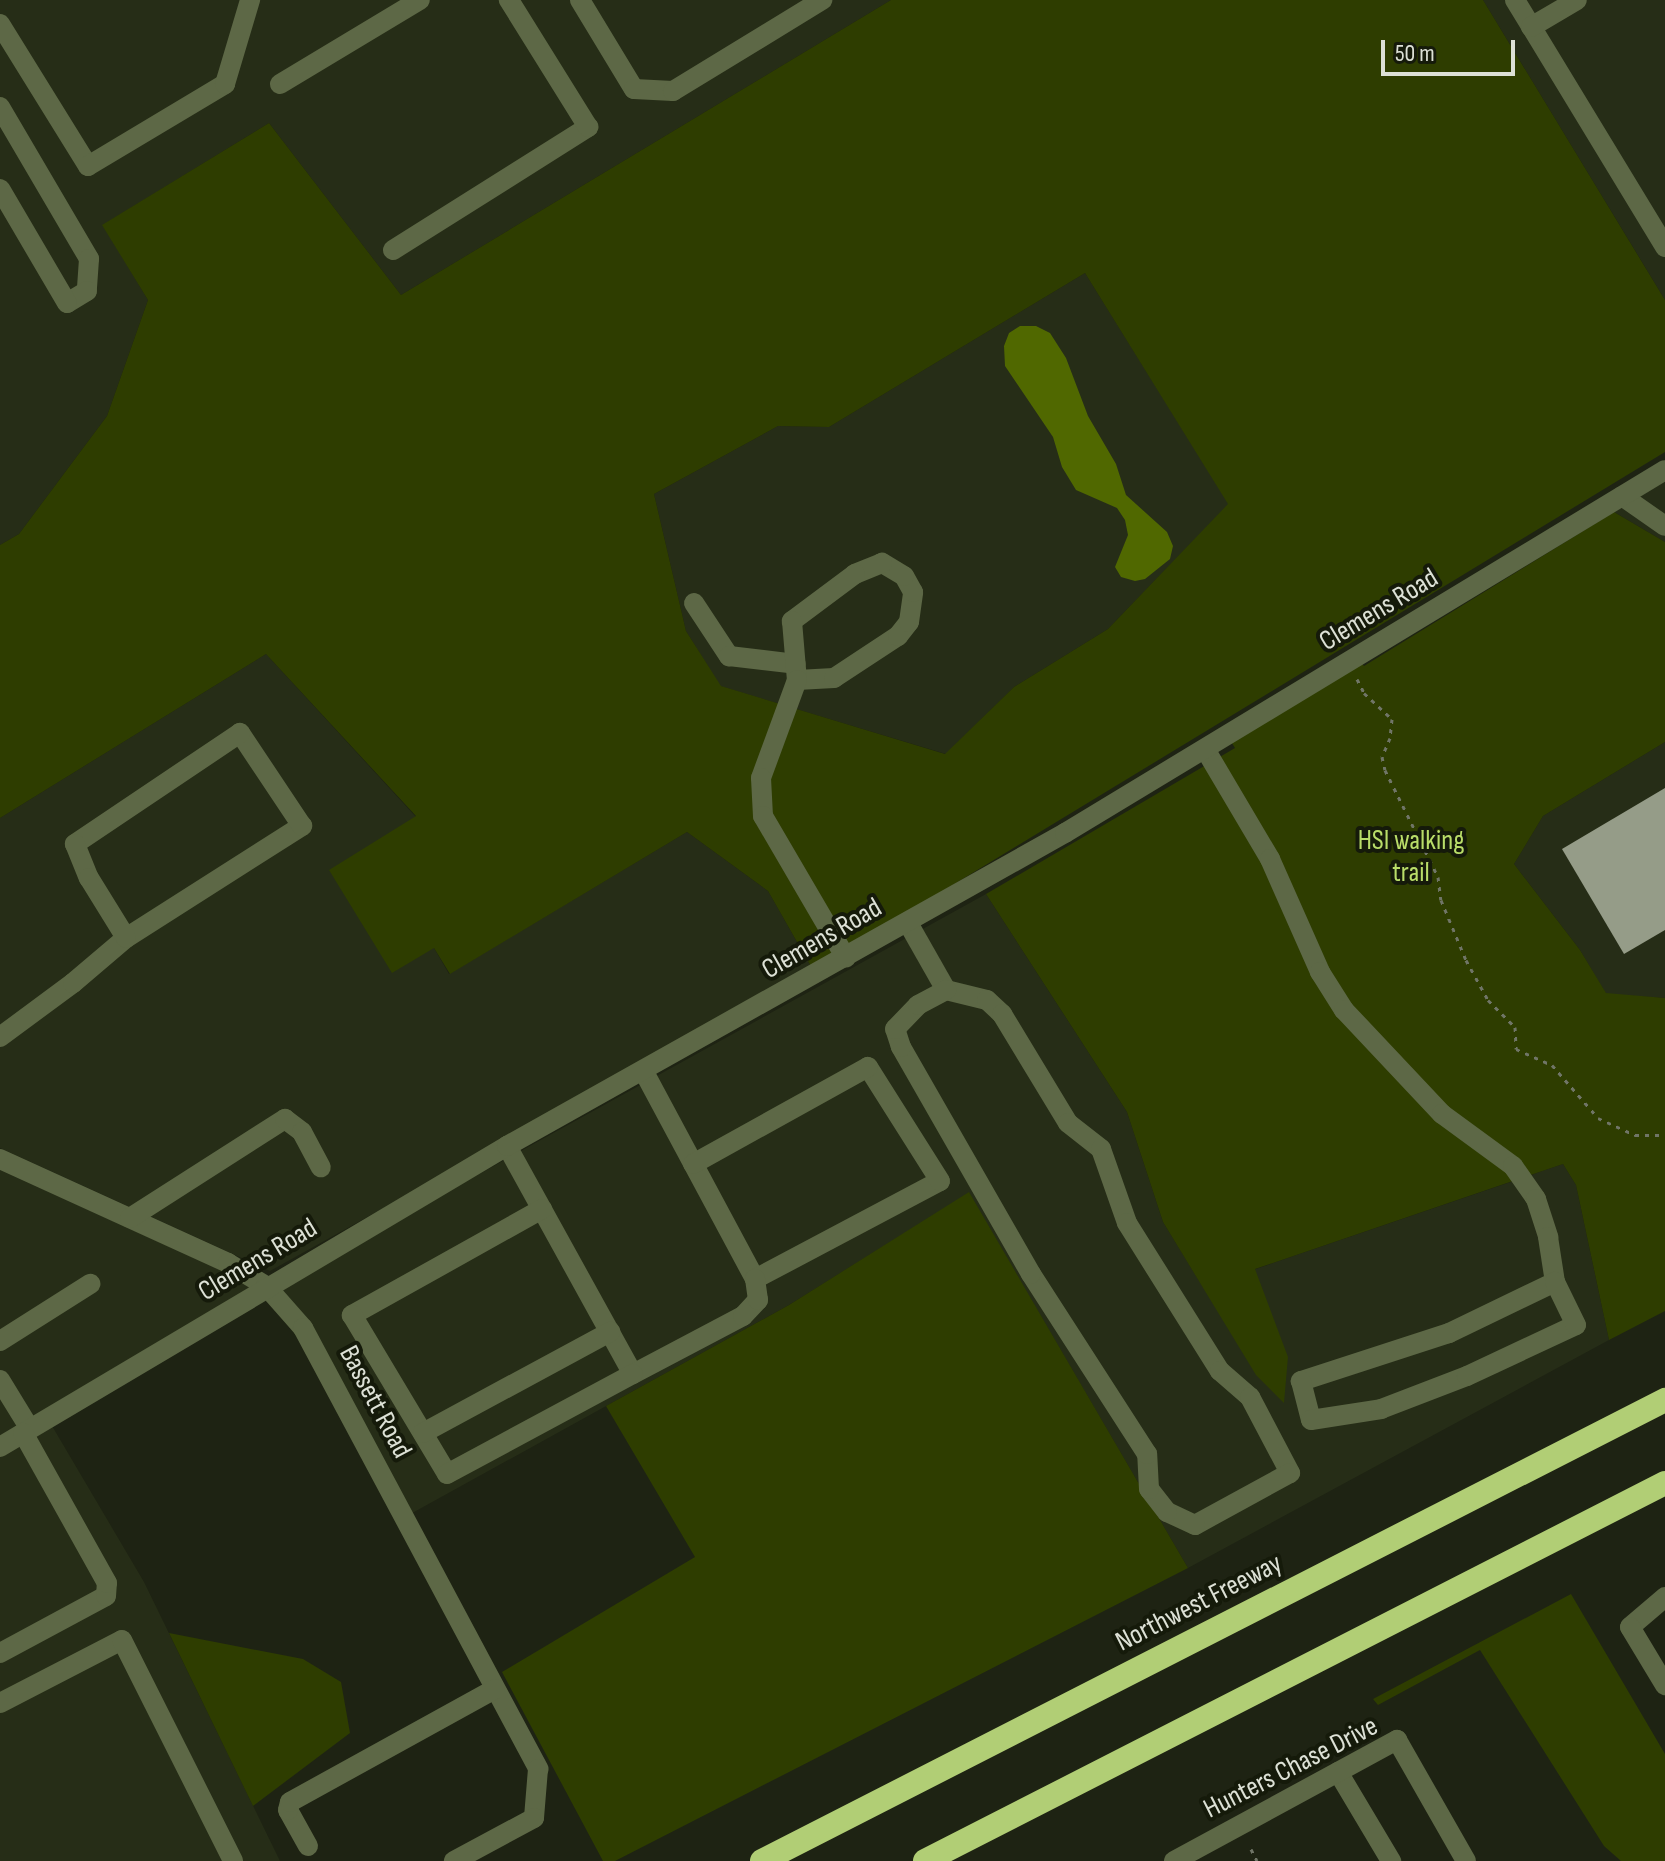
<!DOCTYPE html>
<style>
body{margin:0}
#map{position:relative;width:1665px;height:1861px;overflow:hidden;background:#1e2313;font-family:"Sofia Sans Condensed",sans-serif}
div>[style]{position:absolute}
.built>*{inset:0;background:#262d17}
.green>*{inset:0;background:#2e3d00}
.water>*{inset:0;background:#506800}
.building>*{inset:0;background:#959c88}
.path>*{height:3px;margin-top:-1.5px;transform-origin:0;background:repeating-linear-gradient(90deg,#707567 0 4px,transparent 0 10px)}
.minor>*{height:20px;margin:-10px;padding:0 10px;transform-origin:10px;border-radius:10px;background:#5d6846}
.highway>*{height:24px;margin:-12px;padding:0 12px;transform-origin:12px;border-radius:12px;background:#b1ce75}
span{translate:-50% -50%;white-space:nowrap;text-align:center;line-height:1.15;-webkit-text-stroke:8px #151a0a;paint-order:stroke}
.street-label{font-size:28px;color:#dde1d6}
.park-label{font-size:28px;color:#b9dd69}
.scale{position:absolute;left:1381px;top:40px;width:134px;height:36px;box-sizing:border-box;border:4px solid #dde1d6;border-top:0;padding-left:10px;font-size:24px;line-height:28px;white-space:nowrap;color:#dde1d6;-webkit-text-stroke:6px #151a0a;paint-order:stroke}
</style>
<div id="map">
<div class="built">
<i style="clip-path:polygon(0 0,891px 0,401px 295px,269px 123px,103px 225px,148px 300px,107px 416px,19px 534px,0 545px)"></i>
<i style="clip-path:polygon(1483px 0,1665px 0,1665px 300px,1639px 257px)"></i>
<i style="clip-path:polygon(1085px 273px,1229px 504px,1108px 629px,1014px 687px,946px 754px,720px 686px,686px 631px,654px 494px,778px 426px,829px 427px)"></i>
<i style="clip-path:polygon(1665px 481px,1665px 542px,1614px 512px)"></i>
<i style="clip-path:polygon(266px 654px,416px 817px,434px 948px,449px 974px,687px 832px,768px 891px,813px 970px,270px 1271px,0 1148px,0 818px)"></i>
<i style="clip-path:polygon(1665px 742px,1665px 998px,1606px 994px,1580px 950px,1514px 864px,1543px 816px)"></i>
<i style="clip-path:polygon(986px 894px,1127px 1112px,1163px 1222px,1203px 1287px,1563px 1164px,1576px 1185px,1609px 1340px,1188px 1568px,969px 1193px,789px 1305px,396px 1522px,297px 1337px,262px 1294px)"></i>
<i style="clip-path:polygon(0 1170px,254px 1285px,45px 1414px,144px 1582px,280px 1861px,0 1861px)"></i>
</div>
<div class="green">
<i style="clip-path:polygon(evenodd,891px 0,1483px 0,1665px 300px,1665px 452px,813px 970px,768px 891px,687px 832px,450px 974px,434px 948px,392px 973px,329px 870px,416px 816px,266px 654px,0 818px,0 545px,19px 534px,107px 416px,148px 300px,102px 225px,269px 123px,401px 295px,891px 0,1085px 273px,1228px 504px,1108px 629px,1014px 687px,945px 754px,721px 686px,686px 631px,654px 494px,778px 426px,829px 427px,1085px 273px)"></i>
<i style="clip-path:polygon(1614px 512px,1665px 542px,1665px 742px,1543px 816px,1514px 864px,1580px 950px,1606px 993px,1665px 998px,1665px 1311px,1609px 1340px,1576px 1185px,1563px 1164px,1255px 1269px,1288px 1357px,1284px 1403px,1256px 1375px,1163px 1222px,1127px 1112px,986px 894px,1235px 748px,1227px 735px,1356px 657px,1364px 666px)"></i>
<i style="clip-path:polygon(969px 1192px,1188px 1568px,615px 1861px,603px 1861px,502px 1672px,695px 1557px,606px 1406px,789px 1305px)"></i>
<i style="clip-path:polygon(1571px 1594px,1665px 1754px,1665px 1861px,1621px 1861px,1604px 1846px,1480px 1650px,1378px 1705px,1373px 1699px)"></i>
<i style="clip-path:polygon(169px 1633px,303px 1659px,341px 1682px,350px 1733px,253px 1806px)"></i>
</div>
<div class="water">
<i style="clip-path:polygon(1020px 326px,1036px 326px,1050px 333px,1066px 358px,1088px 416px,1116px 464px,1126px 495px,1167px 532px,1173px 546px,1170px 559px,1145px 579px,1135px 581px,1121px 577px,1115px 567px,1128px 535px,1125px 520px,1117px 508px,1076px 490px,1062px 467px,1053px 437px,1005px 366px,1004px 346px,1009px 333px)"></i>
</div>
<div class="building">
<i style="clip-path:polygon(1665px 788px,1665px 930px,1624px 954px,1562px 849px)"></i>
</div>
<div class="path">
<i style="left:1357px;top:679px;width:16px;rotate:63deg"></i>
<i style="left:1364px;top:693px;width:38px;rotate:43deg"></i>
<i style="left:1392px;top:719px;width:19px;rotate:96deg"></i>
<i style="left:1390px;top:738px;width:21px;rotate:113deg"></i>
<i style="left:1382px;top:757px;width:13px;rotate:77deg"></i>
<i style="left:1385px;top:770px;width:119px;rotate:63.6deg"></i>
<i style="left:1438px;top:877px;width:23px;rotate:83deg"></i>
<i style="left:1441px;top:900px;width:65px;rotate:67.4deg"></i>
<i style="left:1466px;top:960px;width:46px;rotate:61.2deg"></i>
<i style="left:1488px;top:1000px;width:38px;rotate:45deg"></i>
<i style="left:1515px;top:1027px;width:22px;rotate:87deg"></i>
<i style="left:1516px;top:1049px;width:39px;rotate:24deg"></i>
<i style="left:1552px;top:1065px;width:70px;rotate:49deg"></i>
<i style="left:1598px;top:1118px;width:41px;rotate:24.7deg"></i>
<i style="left:1635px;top:1135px;width:30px"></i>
<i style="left:1251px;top:1849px;width:13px;rotate:63deg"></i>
</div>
<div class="minor">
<i style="left:580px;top:0;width:104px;rotate:58.8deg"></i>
<i style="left:634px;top:89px;width:39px;rotate:3deg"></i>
<i style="left:673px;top:91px;width:175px;rotate:-31.4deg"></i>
<i style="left:1515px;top:0;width:289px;rotate:58.7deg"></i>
<i style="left:0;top:24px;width:167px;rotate:58.2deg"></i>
<i style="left:88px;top:166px;width:160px;rotate:-30.9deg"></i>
<i style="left:225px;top:84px;width:88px;rotate:-73.4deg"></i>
<i style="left:1531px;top:27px;width:53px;rotate:-30.4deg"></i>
<i style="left:280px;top:84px;width:163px;rotate:-31deg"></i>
<i style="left:0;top:107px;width:176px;rotate:59.6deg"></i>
<i style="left:89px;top:259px;width:32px;rotate:94deg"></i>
<i style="left:87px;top:291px;width:23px;rotate:149deg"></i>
<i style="left:67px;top:303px;width:132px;rotate:-120.4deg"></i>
<i style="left:393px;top:250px;width:231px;rotate:-32.2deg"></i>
<i style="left:588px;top:127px;width:150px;rotate:-121.9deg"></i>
<i style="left:1622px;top:496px;width:52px;rotate:34.9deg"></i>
<i style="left:694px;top:603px;width:64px;rotate:56.6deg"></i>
<i style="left:729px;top:656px;width:67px;rotate:6.8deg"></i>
<i style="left:797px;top:680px;width:37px;rotate:-3deg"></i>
<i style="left:834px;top:678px;width:77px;rotate:-33.3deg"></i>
<i style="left:898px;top:636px;width:18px;rotate:-52deg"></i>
<i style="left:909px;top:622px;width:30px;rotate:-82deg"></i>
<i style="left:913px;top:592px;width:18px;rotate:-119deg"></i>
<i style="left:904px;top:576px;width:26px;rotate:-149deg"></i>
<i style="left:882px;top:563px;width:29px;rotate:158deg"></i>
<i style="left:855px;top:574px;width:79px;rotate:143.3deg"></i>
<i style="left:792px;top:621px;width:59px;rotate:85.2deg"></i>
<i style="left:797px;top:680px;width:104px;rotate:110.2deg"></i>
<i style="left:761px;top:778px;width:38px;rotate:87deg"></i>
<i style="left:763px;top:816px;width:164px;rotate:59.7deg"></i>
<i style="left:1205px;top:749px;width:128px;rotate:59.4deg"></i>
<i style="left:1270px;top:859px;width:124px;rotate:66.1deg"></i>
<i style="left:1320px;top:972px;width:45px;rotate:57.7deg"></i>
<i style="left:1344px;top:1010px;width:143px;rotate:46.7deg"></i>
<i style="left:1442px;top:1114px;width:88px;rotate:36.2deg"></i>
<i style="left:1513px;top:1166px;width:40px;rotate:55.1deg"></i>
<i style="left:1536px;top:1199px;width:40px;rotate:72deg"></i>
<i style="left:1548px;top:1237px;width:46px;rotate:81.2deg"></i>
<i style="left:1555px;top:1282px;width:118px;rotate:154.3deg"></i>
<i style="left:1449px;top:1333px;width:156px;rotate:162deg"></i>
<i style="left:1301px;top:1381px;width:40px;rotate:75.6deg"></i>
<i style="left:1311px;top:1420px;width:71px;rotate:-8.9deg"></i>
<i style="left:1381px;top:1409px;width:92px;rotate:-21deg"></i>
<i style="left:1467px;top:1376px;width:120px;rotate:-25.1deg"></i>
<i style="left:1576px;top:1325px;width:48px;rotate:-116deg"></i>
<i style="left:908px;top:923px;width:77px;rotate:60.4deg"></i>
<i style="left:946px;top:990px;width:42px;rotate:13.7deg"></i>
<i style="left:987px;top:1000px;width:21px;rotate:43deg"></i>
<i style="left:1002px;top:1014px;width:127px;rotate:58.8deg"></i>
<i style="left:1068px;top:1123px;width:42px;rotate:38.2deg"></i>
<i style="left:1101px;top:1149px;width:78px;rotate:70.6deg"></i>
<i style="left:1127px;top:1223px;width:175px;rotate:57.9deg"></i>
<i style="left:1220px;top:1371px;width:40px;rotate:41deg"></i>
<i style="left:1250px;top:1397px;width:86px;rotate:62.2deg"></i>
<i style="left:1290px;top:1473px;width:108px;rotate:151.3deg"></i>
<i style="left:1195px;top:1525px;width:31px;rotate:-155deg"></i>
<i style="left:1167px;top:1512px;width:29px;rotate:-128deg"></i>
<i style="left:1149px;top:1489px;width:35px;rotate:-93deg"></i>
<i style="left:1147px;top:1454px;width:214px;rotate:-122.8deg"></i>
<i style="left:1031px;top:1274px;width:262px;rotate:-119.8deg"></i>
<i style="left:901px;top:1047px;width:19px;rotate:-108deg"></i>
<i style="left:895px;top:1029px;width:33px;rotate:-46deg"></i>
<i style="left:918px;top:1005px;width:32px;rotate:-28deg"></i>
<i style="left:0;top:1037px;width:91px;rotate:-36.5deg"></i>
<i style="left:73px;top:983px;width:70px;rotate:-40.3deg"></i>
<i style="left:126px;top:938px;width:209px;rotate:-32.5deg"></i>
<i style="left:302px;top:826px;width:112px;rotate:-123.7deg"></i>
<i style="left:240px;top:733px;width:199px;rotate:146.1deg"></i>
<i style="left:75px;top:844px;width:37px;rotate:68deg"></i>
<i style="left:89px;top:878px;width:70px;rotate:58.3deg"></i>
<i style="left:644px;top:1072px;width:235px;rotate:61.8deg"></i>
<i style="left:755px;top:1279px;width:209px;rotate:-27.9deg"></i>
<i style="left:940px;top:1181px;width:135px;rotate:-122.3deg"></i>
<i style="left:868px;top:1067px;width:200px;rotate:151deg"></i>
<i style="left:507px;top:1146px;width:260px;rotate:61.1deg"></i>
<i style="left:633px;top:1374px;width:124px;rotate:-27.8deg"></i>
<i style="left:743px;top:1316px;width:22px;rotate:-47deg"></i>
<i style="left:758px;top:1300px;width:21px;rotate:-98deg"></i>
<i style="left:0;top:1159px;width:251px;rotate:24.5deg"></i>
<i style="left:228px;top:1263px;width:44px;rotate:31.2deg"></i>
<i style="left:266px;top:1286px;width:56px;rotate:48.6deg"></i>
<i style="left:303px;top:1328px;width:500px;rotate:61.9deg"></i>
<i style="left:538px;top:1769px;width:49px;rotate:94.7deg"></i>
<i style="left:534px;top:1818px;width:91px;rotate:151.7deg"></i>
<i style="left:542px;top:1209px;width:218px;rotate:150.8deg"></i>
<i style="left:352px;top:1315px;width:185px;rotate:59.1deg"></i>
<i style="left:447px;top:1474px;width:211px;rotate:-28.3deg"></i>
<i style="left:130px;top:1218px;width:184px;rotate:-32.6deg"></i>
<i style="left:285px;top:1119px;width:21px;rotate:37deg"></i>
<i style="left:302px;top:1132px;width:40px;rotate:62deg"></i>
<i style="left:0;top:1341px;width:107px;rotate:-32.3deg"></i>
<i style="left:0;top:1380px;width:57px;rotate:58.5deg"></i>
<i style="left:423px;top:1433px;width:213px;rotate:-28.4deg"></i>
<i style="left:0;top:1447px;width:590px;rotate:-30.7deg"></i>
<i style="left:507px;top:1146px;width:640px;rotate:-29.29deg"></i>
<i style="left:1065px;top:833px;width:701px;rotate:-31.17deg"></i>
<i style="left:1665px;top:1597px;width:46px;rotate:139.4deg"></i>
<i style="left:1630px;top:1627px;width:68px;rotate:58.9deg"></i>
<i style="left:0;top:1653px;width:120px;rotate:-28.3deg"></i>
<i style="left:106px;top:1596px;width:13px;rotate:-86deg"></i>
<i style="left:107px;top:1583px;width:172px;rotate:-119.2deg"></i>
<i style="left:0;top:1703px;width:137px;rotate:-27.3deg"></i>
<i style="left:122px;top:1640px;width:247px;rotate:63.3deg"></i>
<i style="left:1338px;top:1772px;width:104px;rotate:59.2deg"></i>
<i style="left:308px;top:1846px;width:41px;rotate:-119.1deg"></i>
<i style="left:288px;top:1810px;width:8px;rotate:-76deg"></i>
<i style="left:290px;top:1802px;width:234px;rotate:-28.9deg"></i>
<i style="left:1174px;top:1861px;width:254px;rotate:-28.5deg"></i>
<i style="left:1397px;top:1740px;width:139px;rotate:60.3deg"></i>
</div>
<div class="highway">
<i style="left:762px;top:1861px;width:1014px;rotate:-27.05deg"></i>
<i style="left:925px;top:1861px;width:831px;rotate:-27.06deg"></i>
</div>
<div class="street-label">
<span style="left:1379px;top:610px;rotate:-31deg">Clemens Road</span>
<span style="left:822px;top:939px;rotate:-30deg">Clemens Road</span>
<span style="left:258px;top:1260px;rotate:-31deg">Clemens Road</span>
<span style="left:375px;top:1402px;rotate:62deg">Bassett Road</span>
<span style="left:1199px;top:1603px;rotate:-27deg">Northwest Freeway</span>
<span style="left:1291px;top:1768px;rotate:-27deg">Hunters Chase Drive</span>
</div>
<div class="park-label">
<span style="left:1411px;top:857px">HSI walking<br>trail</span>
</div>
<div class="scale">50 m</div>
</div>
